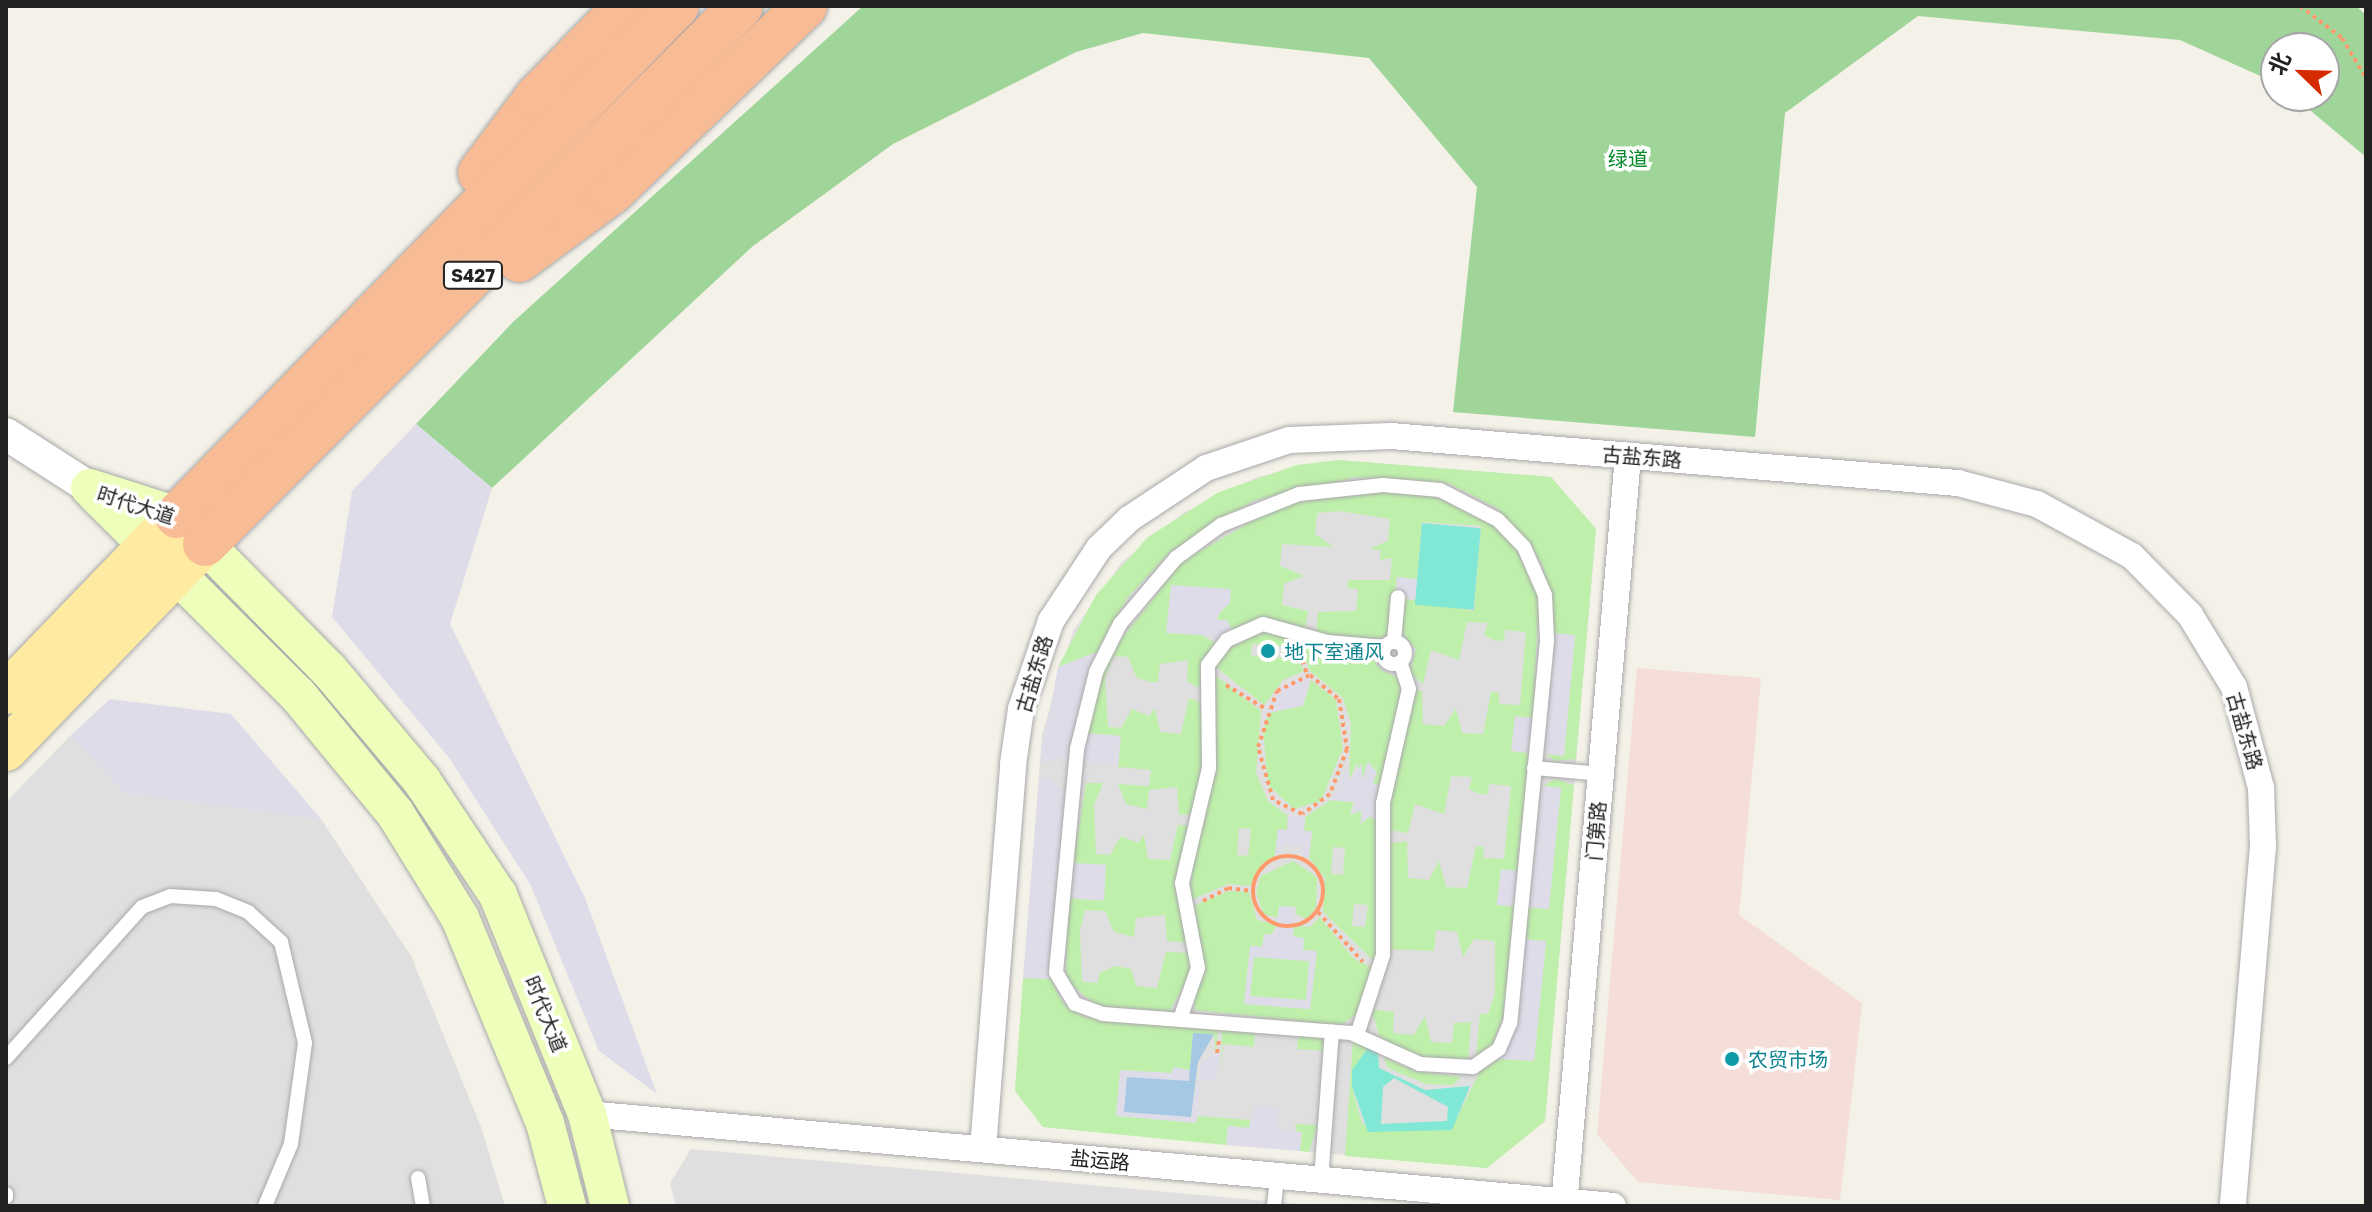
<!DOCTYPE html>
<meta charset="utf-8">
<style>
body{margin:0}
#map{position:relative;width:2372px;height:1212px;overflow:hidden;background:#f3f1e8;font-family:"Golos Text","Noto Sans SC",sans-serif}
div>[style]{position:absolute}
.residential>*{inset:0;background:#e0dfdf}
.commercial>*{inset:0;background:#f4ded7}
.grass>*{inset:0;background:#bff0ab;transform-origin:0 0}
.forest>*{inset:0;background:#9fd599}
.pitch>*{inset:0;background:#80e8d5;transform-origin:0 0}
.plaza>*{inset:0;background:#dfdce9;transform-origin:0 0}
.water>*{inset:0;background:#a5c9e4}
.path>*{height:4px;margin-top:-2px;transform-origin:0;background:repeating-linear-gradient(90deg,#ff9a6d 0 4px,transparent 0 8px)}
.path>.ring{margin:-2px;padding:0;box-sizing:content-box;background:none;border:4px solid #ff9a6d;border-radius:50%}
.roads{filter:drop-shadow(0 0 2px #a9a9a9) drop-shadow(0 0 2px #a9a9a9)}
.service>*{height:14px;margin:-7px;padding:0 7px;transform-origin:7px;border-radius:7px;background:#fff}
.service>.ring{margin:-7px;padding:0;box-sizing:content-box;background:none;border:14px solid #fff;border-radius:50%}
.minor>*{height:26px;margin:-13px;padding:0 13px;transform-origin:13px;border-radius:13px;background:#fff}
.tertiary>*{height:32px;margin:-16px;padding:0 16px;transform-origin:16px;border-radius:16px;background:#fff}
.secondary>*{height:38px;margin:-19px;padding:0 19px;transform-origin:19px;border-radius:19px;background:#edffba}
.primary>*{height:42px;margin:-21px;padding:0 21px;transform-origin:21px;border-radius:21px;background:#ffeaa1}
.trunk>*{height:44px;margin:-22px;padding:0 22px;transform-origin:22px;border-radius:22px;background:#f7bb96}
.dots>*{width:22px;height:22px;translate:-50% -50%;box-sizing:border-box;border:4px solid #fff;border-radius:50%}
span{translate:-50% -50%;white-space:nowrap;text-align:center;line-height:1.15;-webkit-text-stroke:7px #fff;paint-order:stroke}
.shield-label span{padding:2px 6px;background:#fff;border:2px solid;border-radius:6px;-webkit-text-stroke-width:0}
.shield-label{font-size:18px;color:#222;font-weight:700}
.park-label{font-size:20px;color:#038829}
.street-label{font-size:20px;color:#222}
.culture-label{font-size:20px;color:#0d838f}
.left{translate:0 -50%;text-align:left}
.frame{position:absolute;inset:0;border:8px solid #222;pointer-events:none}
.north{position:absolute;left:2260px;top:32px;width:80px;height:80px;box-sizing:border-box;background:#fff;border:2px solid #a7a7a7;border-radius:50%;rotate:293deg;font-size:22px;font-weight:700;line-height:32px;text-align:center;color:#222}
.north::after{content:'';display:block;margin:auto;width:28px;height:36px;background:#d42c00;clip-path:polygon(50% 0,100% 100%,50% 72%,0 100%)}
</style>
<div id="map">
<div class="residential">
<i style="clip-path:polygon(1338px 460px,1551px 477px,1596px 529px,1545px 1121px,1487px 1168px,1043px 1127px,1015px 1091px,1042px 735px,1073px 631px,1122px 562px,1183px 513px,1257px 477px)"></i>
<i style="clip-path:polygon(70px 736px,124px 793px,321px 819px,411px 956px,481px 1127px,505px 1206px,6px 1206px,6px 802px)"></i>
<i style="clip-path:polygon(691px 1149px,1323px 1206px,676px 1206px,670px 1183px)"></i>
</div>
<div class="commercial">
<i style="clip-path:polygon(1637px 668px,1761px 678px,1739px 915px,1862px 1003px,1840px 1200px,1638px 1182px,1597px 1134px)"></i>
</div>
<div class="grass">
<i style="clip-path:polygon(1338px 460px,1551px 477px,1596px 529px,1576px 759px,1555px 761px,1546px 754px,1564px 755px,1575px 636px,1554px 633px,1542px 563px,1497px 508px,1450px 484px,1357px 477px,1255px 500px,1170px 552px,1128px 597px,1097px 652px,1058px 667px,1096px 595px,1148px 537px,1219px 492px,1297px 465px)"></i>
<i style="clip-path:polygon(1396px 491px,1448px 500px,1495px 524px,1520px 550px,1539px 596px,1533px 718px,1515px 717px,1511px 751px,1529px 753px,1517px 871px,1501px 870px,1498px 904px,1514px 906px,1504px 1015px,1493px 1046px,1476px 1057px,1480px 1014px,1488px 1014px,1495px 993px,1495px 941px,1474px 939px,1463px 957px,1457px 932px,1436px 930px,1434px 951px,1388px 949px,1387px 844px,1407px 841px,1408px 878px,1429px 880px,1439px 861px,1446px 887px,1467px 888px,1476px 846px,1484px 847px,1483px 858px,1504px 859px,1511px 786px,1489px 784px,1488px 794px,1479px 794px,1469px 789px,1472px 777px,1451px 776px,1444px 814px,1415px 804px,1408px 833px,1389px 830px,1387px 803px,1415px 690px,1422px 691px,1423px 724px,1444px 726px,1456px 708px,1462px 733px,1483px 734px,1491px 692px,1499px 693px,1499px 704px,1520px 705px,1526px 632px,1505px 630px,1504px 641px,1494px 640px,1484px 635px,1488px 623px,1467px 622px,1459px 660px,1431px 650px,1423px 684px,1407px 671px,1416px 650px,1400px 631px,1400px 598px,1474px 611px,1481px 526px,1422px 522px,1417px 579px,1397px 577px,1392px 631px,1378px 639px,1316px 634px,1318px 612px,1356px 611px,1358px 589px,1347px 588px,1348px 580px,1390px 580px,1392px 558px,1380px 560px,1381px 550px,1369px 549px,1388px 541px,1390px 519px,1339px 511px,1317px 513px,1315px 534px,1333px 547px,1282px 544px,1280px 566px,1304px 576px,1284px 584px,1282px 605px,1308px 611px,1305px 628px,1264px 619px,1233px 631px,1216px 622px,1231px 589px,1198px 633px,1217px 644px,1198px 688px,1187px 681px,1188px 660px,1160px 664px,1158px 682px,1151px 682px,1137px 678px,1128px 657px,1114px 656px,1105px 678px,1108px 727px,1121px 728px,1132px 709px,1149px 716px,1155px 708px,1160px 732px,1181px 734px,1189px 698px,1200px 702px,1206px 762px,1194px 814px,1179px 815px,1177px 787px,1149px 790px,1147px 809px,1126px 804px,1118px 784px,1149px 786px,1151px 770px,1118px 767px,1120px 736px,1086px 733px,1109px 655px,1183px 561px,1282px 504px)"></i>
<i style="clip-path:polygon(evenodd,1284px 630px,1304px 671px,1283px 680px,1264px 705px,1213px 665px,1247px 633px,1284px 630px,1252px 644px,1285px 646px,1285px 658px,1251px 656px,1252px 644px)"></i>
<i style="clip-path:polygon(1294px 633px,1375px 646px,1376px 665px,1405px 683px,1381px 786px,1373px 784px,1369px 761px,1362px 781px,1357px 763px,1349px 780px,1351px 723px,1343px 698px,1310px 671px)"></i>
<i style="clip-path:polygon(evenodd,1211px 672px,1261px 711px,1256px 773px,1268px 801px,1288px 816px,1287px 830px,1278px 830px,1275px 855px,1249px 886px,1228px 884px,1189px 901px,1211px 672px,1239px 828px,1251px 829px,1248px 856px,1237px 855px,1239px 828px)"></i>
<i style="clip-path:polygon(1311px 680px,1336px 700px,1343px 748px,1321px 801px,1294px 809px,1268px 785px,1263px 731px,1269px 713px,1303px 706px)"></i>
<i style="clip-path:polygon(1555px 779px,1574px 785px,1545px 1121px,1487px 1168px,1345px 1156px,1353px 1041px,1368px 1048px,1356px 1066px,1353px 1091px,1362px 1124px,1451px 1130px,1480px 1071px,1500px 1059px,1534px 1061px,1546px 942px,1524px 939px,1528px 907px,1548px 909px,1561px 788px,1543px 786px)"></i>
<i style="clip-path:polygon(1086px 783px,1103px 783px,1094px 805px,1096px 854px,1110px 855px,1121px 836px,1138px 843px,1144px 835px,1148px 859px,1170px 860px,1178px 825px,1189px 826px,1180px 862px,1189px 943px,1167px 941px,1165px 915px,1136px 918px,1134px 937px,1114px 932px,1105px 911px,1085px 910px,1080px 931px,1082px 982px,1098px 983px,1099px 973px,1116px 966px,1131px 969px,1136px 986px,1157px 988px,1166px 952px,1189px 953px,1194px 970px,1169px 1011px,1097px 1006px,1066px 980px,1068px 898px,1102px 901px,1073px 863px)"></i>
<i style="clip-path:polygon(evenodd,1331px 800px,1354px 800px,1350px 815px,1361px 809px,1361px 824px,1370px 816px,1378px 822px,1377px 964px,1323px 912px,1325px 878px,1309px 858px,1312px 832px,1304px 831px,1305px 817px,1331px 800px,1333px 847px,1345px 848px,1343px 875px,1331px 874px,1333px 847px,1331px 800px,1354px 904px,1368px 905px,1365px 927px,1352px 926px,1354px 904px)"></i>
<i style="clip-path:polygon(1293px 861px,1317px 877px,1316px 908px,1307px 919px,1279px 906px,1278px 917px,1264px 915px,1256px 892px,1261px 876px)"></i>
<i style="clip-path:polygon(1228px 891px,1249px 892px,1257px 920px,1277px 925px,1263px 947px,1250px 946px,1245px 1004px,1310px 1009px,1317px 951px,1303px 950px,1292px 937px,1294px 926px,1310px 927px,1320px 917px,1353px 958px,1376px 970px,1358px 1013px,1341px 1025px,1195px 1010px,1191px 907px)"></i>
<i style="left:1253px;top:957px;width:57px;height:39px;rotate:4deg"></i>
<i style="clip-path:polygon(1023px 978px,1051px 979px,1063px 1003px,1087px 1018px,1218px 1029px,1216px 1053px,1214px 1035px,1193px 1033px,1190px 1070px,1173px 1073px,1196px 1123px,1198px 1116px,1250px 1120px,1249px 1128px,1228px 1126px,1226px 1145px,1043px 1127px,1015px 1091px)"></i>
<i style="clip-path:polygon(1372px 1009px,1394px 1012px,1393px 1033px,1414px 1035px,1425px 1016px,1431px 1042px,1452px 1043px,1454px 1023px,1471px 1022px,1468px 1060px,1423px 1058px,1396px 1046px,1379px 1036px)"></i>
<i style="clip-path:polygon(1222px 1030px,1255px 1033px,1254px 1047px,1223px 1044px,1221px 1071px)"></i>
<i style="left:1298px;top:1035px;width:26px;height:14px;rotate:4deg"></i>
<i style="clip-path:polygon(1384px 1057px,1414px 1071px,1461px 1077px,1453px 1085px,1426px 1084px,1388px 1068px)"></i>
<i style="clip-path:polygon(1295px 1124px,1317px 1125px,1309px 1152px,1300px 1151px)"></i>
</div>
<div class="forest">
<i style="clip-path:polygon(863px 6px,2356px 6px,2366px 15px,2366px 157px,2293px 96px,2324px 96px,2324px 48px,2276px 48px,2276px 83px,2180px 40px,1918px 16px,1785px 113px,1755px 437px,1453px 412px,1477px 187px,1369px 58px,1143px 33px,1076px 52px,893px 144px,753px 246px,492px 488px,416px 424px,513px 322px)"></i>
</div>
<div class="pitch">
<i style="left:1422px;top:523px;width:59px;height:82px;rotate:5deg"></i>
<i style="clip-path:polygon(evenodd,1368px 1048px,1378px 1053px,1379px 1068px,1425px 1090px,1470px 1086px,1452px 1130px,1368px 1132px,1352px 1086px,1352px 1070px,1368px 1048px,1394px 1078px,1448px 1107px,1447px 1121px,1381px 1124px,1383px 1087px,1394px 1078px)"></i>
</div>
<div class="plaza">
<i style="clip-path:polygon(416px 424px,492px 488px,450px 624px,585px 898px,657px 1094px,599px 1051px,530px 884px,450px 759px,332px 617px,352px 491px)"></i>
<i style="left:1397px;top:577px;width:20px;height:20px;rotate:6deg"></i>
<i style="clip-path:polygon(1171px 585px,1231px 589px,1230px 603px,1213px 619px,1227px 620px,1233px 631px,1217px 644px,1213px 636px,1166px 633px)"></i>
<i style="clip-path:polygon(evenodd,1386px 633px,1403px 634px,1415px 650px,1412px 665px,1398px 674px,1382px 671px,1373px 657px,1386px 633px,1393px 637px,1409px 649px,1407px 662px,1395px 669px,1382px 664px,1378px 651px,1393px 637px)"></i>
<i style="clip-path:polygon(1554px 633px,1575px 635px,1564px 756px,1546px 754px,1544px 745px)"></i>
<i style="clip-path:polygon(1097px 652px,1066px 757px,1040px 762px,1058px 667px)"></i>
<i style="clip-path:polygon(1310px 675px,1303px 706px,1265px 712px,1284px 684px)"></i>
<i style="clip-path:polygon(110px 699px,231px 714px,321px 819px,124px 793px,70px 736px)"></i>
<i style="left:1515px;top:716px;width:18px;height:35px;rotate:6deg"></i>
<i style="left:1086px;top:733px;width:35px;height:29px;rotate:5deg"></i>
<i style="clip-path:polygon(1368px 761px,1377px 773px,1373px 783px,1381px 786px,1378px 822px,1370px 816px,1360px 824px,1363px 810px,1350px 815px,1358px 803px,1331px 800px,1348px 766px,1350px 781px,1362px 764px,1362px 780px)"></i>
<i style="clip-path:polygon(1046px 778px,1065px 791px,1051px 979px,1023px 978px,1039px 780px)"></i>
<i style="clip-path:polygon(1543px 786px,1561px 788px,1549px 909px,1528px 907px)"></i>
<i style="clip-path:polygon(1288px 816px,1305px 817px,1304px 831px,1312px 831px,1309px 858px,1301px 855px,1301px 845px,1286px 844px,1275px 855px,1278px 829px,1287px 830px)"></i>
<i style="left:1073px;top:863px;width:33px;height:35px;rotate:3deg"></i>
<i style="left:1501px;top:869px;width:16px;height:36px;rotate:7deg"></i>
<i style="clip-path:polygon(evenodd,1279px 906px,1296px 907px,1293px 936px,1304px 938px,1303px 950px,1317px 951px,1310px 1009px,1244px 1004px,1250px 946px,1262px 947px,1264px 934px,1277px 935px,1279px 906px,1254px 957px,1309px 961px,1306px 1001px,1250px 996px,1254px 957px)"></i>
<i style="clip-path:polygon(1524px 939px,1546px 941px,1534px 1061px,1500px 1059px,1515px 1033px)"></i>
<i style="clip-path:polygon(1219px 1053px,1216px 1080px,1200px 1079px,1196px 1123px,1116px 1116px,1120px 1070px,1172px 1073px,1173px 1067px,1190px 1070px,1191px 1117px,1202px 1061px)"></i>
<i style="clip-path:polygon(1255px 1106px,1279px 1108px,1278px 1130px,1302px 1132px,1300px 1151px,1226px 1145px,1228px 1126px,1249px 1128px)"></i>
</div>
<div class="water">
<i style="clip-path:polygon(1193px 1033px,1214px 1034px,1198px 1062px,1191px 1117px,1124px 1112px,1127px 1077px,1189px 1081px)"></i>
</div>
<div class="path">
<i style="left:2300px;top:6px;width:53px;rotate:37.3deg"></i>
<i style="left:2342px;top:38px;width:47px;rotate:59deg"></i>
<i style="left:1300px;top:653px;width:23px;rotate:72deg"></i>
<i style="left:1310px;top:675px;width:38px;rotate:40deg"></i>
<i style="left:1339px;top:699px;width:51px;rotate:80.9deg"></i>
<i style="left:1347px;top:749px;width:48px;rotate:110.7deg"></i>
<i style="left:1330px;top:794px;width:34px;rotate:144deg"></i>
<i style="left:1302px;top:814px;width:32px;rotate:-154deg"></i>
<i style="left:1273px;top:800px;width:55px;rotate:-105.8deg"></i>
<i style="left:1258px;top:747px;width:59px;rotate:-71.3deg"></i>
<i style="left:1277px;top:691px;width:37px;rotate:-26deg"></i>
<i style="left:1226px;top:685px;width:47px;rotate:31deg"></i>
<i class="ring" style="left:1253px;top:856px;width:66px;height:66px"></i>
<i style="left:1203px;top:901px;width:28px;rotate:-27deg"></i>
<i style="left:1228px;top:888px;width:25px;rotate:7deg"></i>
<i style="left:1318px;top:912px;width:67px;rotate:48deg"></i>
<i style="left:1217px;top:1053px;width:13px;rotate:-81deg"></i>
</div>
<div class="roads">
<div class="service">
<i style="left:1383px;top:485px;width:57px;rotate:5deg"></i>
<i style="left:1440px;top:490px;width:65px;rotate:27.3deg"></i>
<i style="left:1498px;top:520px;width:37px;rotate:46deg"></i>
<i style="left:1524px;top:547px;width:52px;rotate:66.4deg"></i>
<i style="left:1545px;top:595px;width:46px;rotate:87.5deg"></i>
<i style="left:1547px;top:641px;width:384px;rotate:95.5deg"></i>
<i style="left:1510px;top:1023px;width:28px;rotate:113deg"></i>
<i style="left:1499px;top:1049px;width:32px;rotate:145deg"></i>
<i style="left:1473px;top:1067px;width:53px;rotate:-176.8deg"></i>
<i style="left:1420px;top:1064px;width:76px;rotate:-155.8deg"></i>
<i style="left:1351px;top:1033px;width:249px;rotate:-175.6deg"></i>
<i style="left:1103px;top:1014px;width:30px;rotate:-160deg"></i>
<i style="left:1075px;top:1004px;width:37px;rotate:-121deg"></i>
<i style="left:1056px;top:972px;width:224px;rotate:-84.6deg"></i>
<i style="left:1077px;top:749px;width:79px;rotate:-76.1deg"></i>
<i style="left:1096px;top:672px;width:54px;rotate:-63.4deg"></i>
<i style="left:1120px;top:624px;width:87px;rotate:-49.7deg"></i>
<i style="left:1176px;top:558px;width:56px;rotate:-36.3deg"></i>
<i style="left:1221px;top:525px;width:84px;rotate:-21.7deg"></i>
<i style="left:1299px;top:494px;width:84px;rotate:-6.1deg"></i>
<i style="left:1394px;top:641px;width:44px;rotate:-84.8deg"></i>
<i class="ring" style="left:1383px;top:642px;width:8px;height:8px"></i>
<i style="left:1534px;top:768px;width:67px;rotate:5.1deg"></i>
<i style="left:1180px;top:1019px;width:54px;rotate:-70.6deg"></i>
<i style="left:1198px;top:968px;width:86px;rotate:-100.7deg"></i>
<i style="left:1182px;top:883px;width:118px;rotate:-76.8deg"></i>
<i style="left:1209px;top:768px;width:103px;rotate:-90.6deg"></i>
<i style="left:1208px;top:665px;width:31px;rotate:-53deg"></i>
<i style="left:1227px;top:640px;width:39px;rotate:-24deg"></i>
<i style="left:1263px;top:624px;width:66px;rotate:15.7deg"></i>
<i style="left:1327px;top:642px;width:58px;rotate:4.9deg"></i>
<i style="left:1357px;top:1035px;width:84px;rotate:-72deg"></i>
<i style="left:1383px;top:955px;width:152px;rotate:-90deg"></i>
<i style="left:1383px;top:803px;width:117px;rotate:-77.2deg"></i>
<i style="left:1409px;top:689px;width:28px;rotate:-108deg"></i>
<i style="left:6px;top:1058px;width:203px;rotate:-48deg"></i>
<i style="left:142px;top:907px;width:30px;rotate:-21deg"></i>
<i style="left:170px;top:896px;width:46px;rotate:3.7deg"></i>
<i style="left:216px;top:899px;width:35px;rotate:22deg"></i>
<i style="left:248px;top:912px;width:45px;rotate:42.3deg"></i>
<i style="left:281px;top:942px;width:104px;rotate:76.6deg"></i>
<i style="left:305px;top:1043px;width:102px;rotate:97.9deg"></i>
<i style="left:291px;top:1144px;width:67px;rotate:112.8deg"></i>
<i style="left:418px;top:1178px;width:28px;rotate:80deg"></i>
<i style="left:1321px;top:1180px;width:149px;rotate:-85.8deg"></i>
<i style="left:6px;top:1194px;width:3px;rotate:90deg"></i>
<i style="left:1274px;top:1206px;width:30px;rotate:-84deg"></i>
</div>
<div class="minor">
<i style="left:587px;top:1114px;width:1030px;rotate:5.12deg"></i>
<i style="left:983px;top:1149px;width:386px;rotate:-85.5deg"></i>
<i style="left:1013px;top:764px;width:56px;rotate:-81.7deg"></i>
<i style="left:1021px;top:709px;width:93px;rotate:-71.2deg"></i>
<i style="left:1051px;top:621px;width:87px;rotate:-56.7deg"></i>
<i style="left:1099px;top:548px;width:42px;rotate:-44deg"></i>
<i style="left:1129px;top:519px;width:92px;rotate:-33.5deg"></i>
<i style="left:1206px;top:468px;width:88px;rotate:-18.6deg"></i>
<i style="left:1289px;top:440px;width:102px;rotate:-2.2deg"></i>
<i style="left:1391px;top:436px;width:569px;rotate:4.74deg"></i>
<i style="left:1958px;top:483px;width:82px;rotate:14.9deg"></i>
<i style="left:2037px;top:504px;width:108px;rotate:28.7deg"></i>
<i style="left:2132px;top:556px;width:83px;rotate:45.5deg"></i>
<i style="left:2190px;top:615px;width:84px;rotate:58.6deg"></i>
<i style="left:2234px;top:687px;width:105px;rotate:75deg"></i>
<i style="left:2261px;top:788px;width:58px;rotate:88deg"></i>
<i style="left:2263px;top:846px;width:361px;rotate:94.8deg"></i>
<i style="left:1564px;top:1206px;width:753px;rotate:-85.12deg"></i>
</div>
<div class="tertiary">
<i style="left:6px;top:434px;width:100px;rotate:32.7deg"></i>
</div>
<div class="secondary">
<i style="left:90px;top:488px;width:91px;rotate:17.8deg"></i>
<i style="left:177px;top:516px;width:216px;rotate:45.4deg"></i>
<i style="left:329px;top:670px;width:145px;rotate:50deg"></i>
<i style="left:422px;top:781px;width:137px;rotate:56.3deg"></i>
<i style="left:498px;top:895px;width:236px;rotate:67.9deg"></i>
<i style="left:587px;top:1114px;width:95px;rotate:76deg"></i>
<i style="left:95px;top:493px;width:286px;rotate:44.9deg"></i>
<i style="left:298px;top:695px;width:153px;rotate:50.6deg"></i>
<i style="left:395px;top:813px;width:123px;rotate:58.2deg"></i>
<i style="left:460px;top:918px;width:222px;rotate:67.5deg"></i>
<i style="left:545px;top:1123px;width:86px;rotate:75.2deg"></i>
</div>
<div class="primary">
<i style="left:6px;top:693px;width:246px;rotate:-46deg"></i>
<i style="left:6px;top:750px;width:286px;rotate:-46deg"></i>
</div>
<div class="trunk">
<i style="left:480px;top:173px;width:95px;rotate:-53.1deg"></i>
<i style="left:537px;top:97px;width:127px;rotate:-45.6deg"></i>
<i style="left:519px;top:260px;width:115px;rotate:-36.2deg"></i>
<i style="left:612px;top:192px;width:268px;rotate:-43.9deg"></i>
<i style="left:177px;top:516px;width:714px;rotate:-45.57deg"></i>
<i style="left:205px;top:544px;width:759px;rotate:-45.11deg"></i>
</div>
</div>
<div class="dots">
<i style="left:1268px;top:651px;background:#0f9aa8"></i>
<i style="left:1732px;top:1059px;background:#0f9aa8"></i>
</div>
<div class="shield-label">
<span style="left:473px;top:275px">S427</span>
</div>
<div class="park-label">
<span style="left:1628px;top:158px">绿道</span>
</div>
<div class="street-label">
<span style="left:1642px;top:457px;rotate:5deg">古盐东路</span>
<span style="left:136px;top:505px;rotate:18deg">时代大道</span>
<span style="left:1034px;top:674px;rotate:-73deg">古盐东路</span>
<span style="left:2245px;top:731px;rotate:74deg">古盐东路</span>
<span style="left:1596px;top:831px;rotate:-85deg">门第路</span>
<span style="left:546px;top:1014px;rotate:68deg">时代大道</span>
<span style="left:1100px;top:1160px;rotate:5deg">盐运路</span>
</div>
<div class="culture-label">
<span class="left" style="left:1284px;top:651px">地下室通风</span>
<span class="left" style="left:1748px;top:1059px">农贸市场</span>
</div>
<div class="frame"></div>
<div class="north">北</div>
</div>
